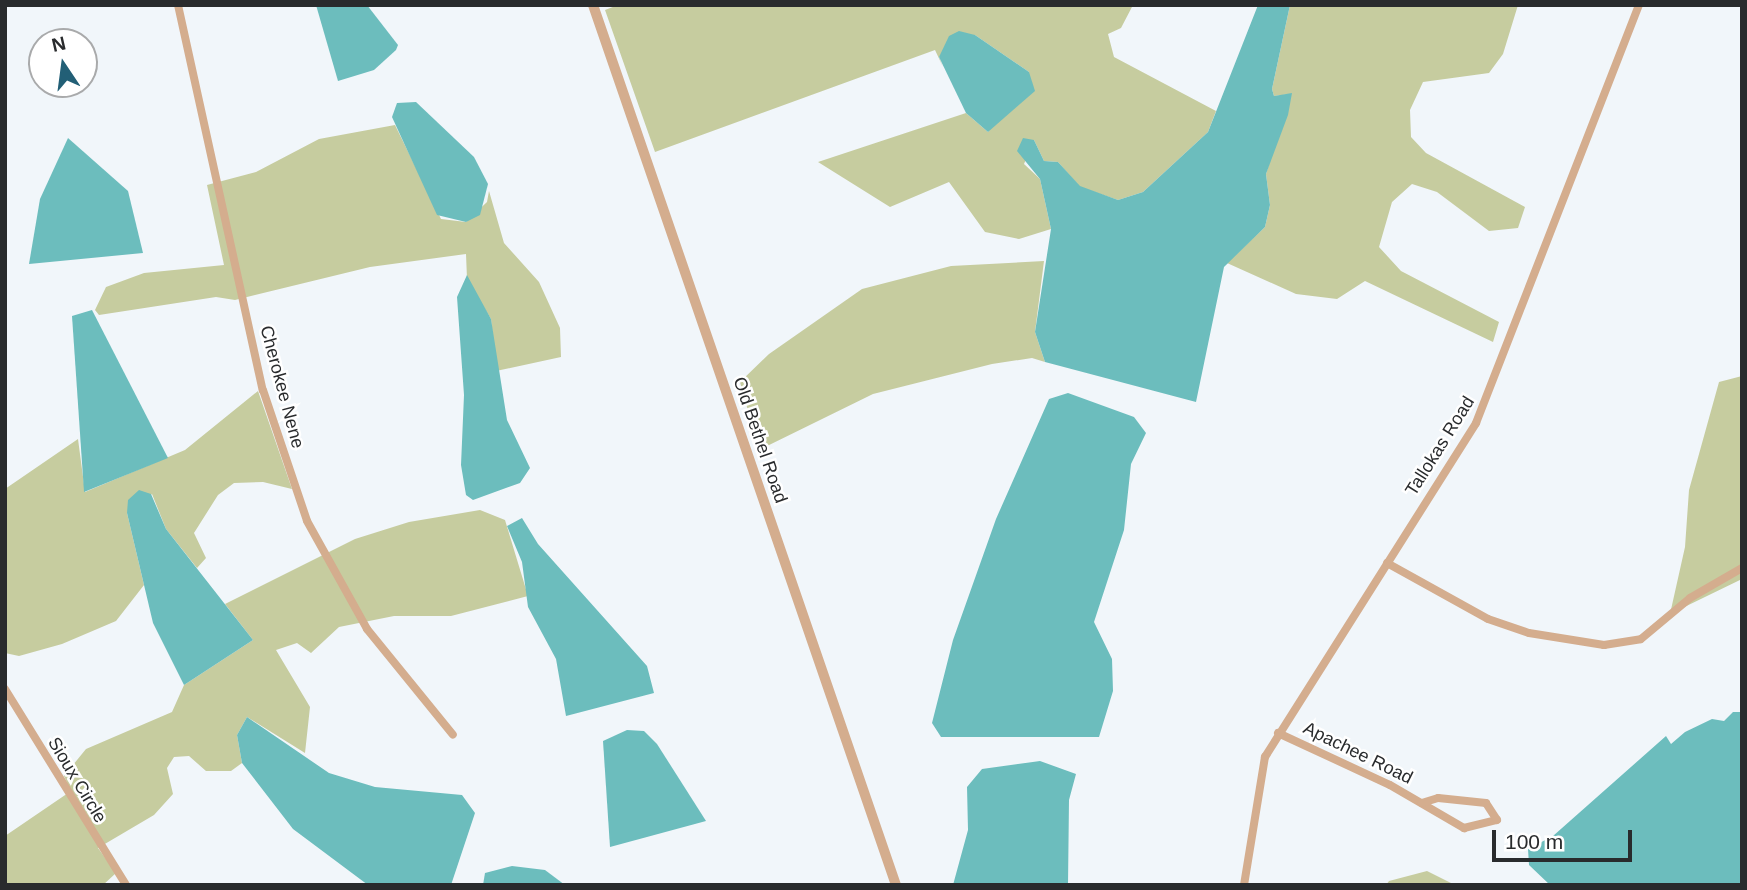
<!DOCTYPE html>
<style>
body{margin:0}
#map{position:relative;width:1747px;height:890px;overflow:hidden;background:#f1f6fa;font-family:Arial,sans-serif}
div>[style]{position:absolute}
.green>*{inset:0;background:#c6cc9f}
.water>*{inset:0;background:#6cbdbd}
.minor>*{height:8px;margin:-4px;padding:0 4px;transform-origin:4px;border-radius:4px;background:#d4ad8e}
.tertiary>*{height:10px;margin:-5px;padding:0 5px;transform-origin:5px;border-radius:5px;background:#d4ad8e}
span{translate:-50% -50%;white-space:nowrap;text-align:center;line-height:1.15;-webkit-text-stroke:5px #fff;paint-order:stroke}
.street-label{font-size:18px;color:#292b2d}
.frame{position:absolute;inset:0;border:7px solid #292b2d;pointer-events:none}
.north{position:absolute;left:28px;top:28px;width:70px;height:70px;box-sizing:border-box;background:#fff;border:2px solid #a9aaab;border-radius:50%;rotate:347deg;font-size:19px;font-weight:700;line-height:28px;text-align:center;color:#292b2d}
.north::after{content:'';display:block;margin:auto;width:24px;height:32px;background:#225f76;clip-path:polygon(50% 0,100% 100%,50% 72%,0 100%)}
.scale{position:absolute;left:1492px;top:830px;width:140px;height:32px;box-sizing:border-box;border:4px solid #292b2d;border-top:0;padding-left:9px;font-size:21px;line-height:24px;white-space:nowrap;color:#292b2d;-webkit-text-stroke:5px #fff;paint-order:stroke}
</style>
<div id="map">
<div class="green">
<i style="clip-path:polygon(618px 5px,1133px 5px,1121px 28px,1108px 34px,1114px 57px,1216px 111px,1208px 132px,1143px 192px,1118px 200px,1080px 187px,1058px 162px,1044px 161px,1034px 140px,1024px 164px,1040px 179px,1051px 229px,1019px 239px,985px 232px,949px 182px,890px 207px,818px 162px,966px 113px,988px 132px,1029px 72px,975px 35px,939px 57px,943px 67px,935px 50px,655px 152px,605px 10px)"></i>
<i style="clip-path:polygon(1290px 5px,1518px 5px,1503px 54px,1489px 73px,1423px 82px,1410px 110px,1411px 137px,1426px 153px,1525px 207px,1518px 228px,1489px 231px,1437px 192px,1412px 184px,1392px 202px,1379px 247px,1401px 271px,1499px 322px,1493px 342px,1365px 281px,1337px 299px,1296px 294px,1227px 263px,1265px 227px,1270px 205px,1266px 174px,1291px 94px,1274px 96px,1272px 89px)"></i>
<i style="clip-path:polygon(395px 125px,441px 219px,466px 222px,487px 202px,489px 191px,504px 243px,539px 282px,560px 328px,561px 357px,496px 371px,491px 319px,467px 279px,466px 254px,370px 267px,235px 300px,216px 297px,99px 315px,95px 310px,106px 287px,144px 273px,224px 265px,207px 185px,256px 172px,319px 139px)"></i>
<i style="clip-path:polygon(1044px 261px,1035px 332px,1045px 362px,1032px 358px,992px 364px,873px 394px,759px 450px,740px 382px,769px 354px,862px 289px,951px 266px)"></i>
<i style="clip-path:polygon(1742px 376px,1742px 579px,1670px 614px,1685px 547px,1689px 490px,1719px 382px)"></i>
<i style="clip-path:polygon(258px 391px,292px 489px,263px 482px,234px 483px,218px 495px,194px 533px,206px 558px,197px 568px,166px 529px,152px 494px,127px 513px,144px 585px,116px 621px,62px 644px,19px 656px,5px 653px,5px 489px,78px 439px,85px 492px,185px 450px)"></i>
<i style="clip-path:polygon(480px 510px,505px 520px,528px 596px,451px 616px,394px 616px,339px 627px,311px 653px,297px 643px,276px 650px,310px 707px,305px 753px,247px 717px,237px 735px,242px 763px,231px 771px,206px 771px,189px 756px,174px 757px,167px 768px,173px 794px,154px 815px,98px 848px,116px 873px,103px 885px,5px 885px,5px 836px,71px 791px,64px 776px,86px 749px,172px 712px,184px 685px,253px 640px,225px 604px,355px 539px,409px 522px)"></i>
<i style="clip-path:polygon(1427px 871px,1455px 885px,1386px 885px,1389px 881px)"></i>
</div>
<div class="water">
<i style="clip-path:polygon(316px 5px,367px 5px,398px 45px,396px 50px,374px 70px,338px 81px)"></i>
<i style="clip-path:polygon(1258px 5px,1290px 5px,1272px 89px,1274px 96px,1292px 93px,1288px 115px,1266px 174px,1270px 205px,1265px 227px,1224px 267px,1196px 402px,1045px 362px,1035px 332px,1051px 229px,1040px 179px,1017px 151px,1023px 138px,1034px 140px,1044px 161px,1058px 162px,1080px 186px,1118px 200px,1143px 192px,1208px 132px)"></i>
<i style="clip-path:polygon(959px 31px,975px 35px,1029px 72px,1035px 91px,988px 132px,966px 113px,939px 57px,949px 36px)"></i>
<i style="clip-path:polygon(416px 102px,474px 157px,488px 184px,480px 215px,466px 222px,437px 215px,392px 117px,397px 103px)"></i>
<i style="clip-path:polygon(68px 138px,128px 191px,143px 253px,29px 264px,40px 199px)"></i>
<i style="clip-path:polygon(467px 275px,491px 319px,507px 420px,530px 468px,520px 483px,473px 500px,466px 495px,461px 465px,464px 395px,457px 297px)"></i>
<i style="clip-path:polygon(92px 310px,168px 458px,84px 492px,72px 316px)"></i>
<i style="clip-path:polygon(1068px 393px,1134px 417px,1146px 433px,1131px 464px,1124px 530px,1094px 622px,1112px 659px,1113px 691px,1099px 737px,941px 737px,932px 723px,953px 640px,996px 519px,1049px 399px)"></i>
<i style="clip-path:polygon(139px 490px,151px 494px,166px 529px,253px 640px,184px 685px,153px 623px,127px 513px,128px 500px)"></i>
<i style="clip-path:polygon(522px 518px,538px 544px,647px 666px,654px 693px,566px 716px,556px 659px,528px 607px,522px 562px,507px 526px)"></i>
<i style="clip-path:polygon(1733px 712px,1742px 712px,1742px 885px,1550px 885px,1529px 865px,1528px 849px,1553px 836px,1666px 736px,1671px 744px,1685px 732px,1712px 719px,1724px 721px)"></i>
<i style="clip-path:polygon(247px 717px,329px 773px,375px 787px,462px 795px,475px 813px,451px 885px,368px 885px,293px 829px,242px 763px,237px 735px)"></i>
<i style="clip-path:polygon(627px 730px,644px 731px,657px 744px,706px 821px,610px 847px,603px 741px)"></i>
<i style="clip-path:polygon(1040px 761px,1076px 774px,1069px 800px,1068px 885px,953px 885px,968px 830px,967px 787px,982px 769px)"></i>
<i style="clip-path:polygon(512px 866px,545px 870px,565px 885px,483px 885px,485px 873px)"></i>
</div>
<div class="minor">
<i style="left:178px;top:5px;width:394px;rotate:77.6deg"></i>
<i style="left:263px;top:390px;width:138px;rotate:71.4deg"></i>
<i style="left:307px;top:521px;width:124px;rotate:60.9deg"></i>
<i style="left:367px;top:629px;width:136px;rotate:50.9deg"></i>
<i style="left:1387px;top:563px;width:115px;rotate:29deg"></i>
<i style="left:1488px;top:619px;width:43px;rotate:18.9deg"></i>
<i style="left:1529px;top:633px;width:76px;rotate:9.1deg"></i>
<i style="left:1604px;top:645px;width:37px;rotate:-9deg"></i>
<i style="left:1641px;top:639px;width:64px;rotate:-39.9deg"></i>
<i style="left:1690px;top:598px;width:60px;rotate:-30deg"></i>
<i style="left:5px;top:689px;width:230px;rotate:58.3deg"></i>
<i style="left:1278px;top:733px;width:123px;rotate:24.9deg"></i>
<i style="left:1390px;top:785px;width:86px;rotate:30.2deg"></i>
<i style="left:1464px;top:828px;width:34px;rotate:-14deg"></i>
<i style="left:1497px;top:820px;width:20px;rotate:-123deg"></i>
<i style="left:1486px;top:803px;width:48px;rotate:-174.1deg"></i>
<i style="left:1438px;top:798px;width:17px;rotate:163deg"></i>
<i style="left:1244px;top:885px;width:130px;rotate:-80.7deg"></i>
<i style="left:1265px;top:757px;width:395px;rotate:-57.7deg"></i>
<i style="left:1476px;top:423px;width:449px;rotate:-68.7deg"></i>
</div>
<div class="tertiary">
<i style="left:593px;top:5px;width:931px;rotate:71deg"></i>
</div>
<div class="street-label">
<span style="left:282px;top:387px;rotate:75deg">Cherokee Nene</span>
<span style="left:760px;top:440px;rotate:71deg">Old Bethel Road</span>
<span style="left:1440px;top:446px;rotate:-58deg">Tallokas Road</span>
<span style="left:1358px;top:753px;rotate:26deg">Apachee Road</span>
<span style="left:77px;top:780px;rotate:59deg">Sioux Circle</span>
</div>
<div class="frame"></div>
<div class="north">N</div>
<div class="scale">100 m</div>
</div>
